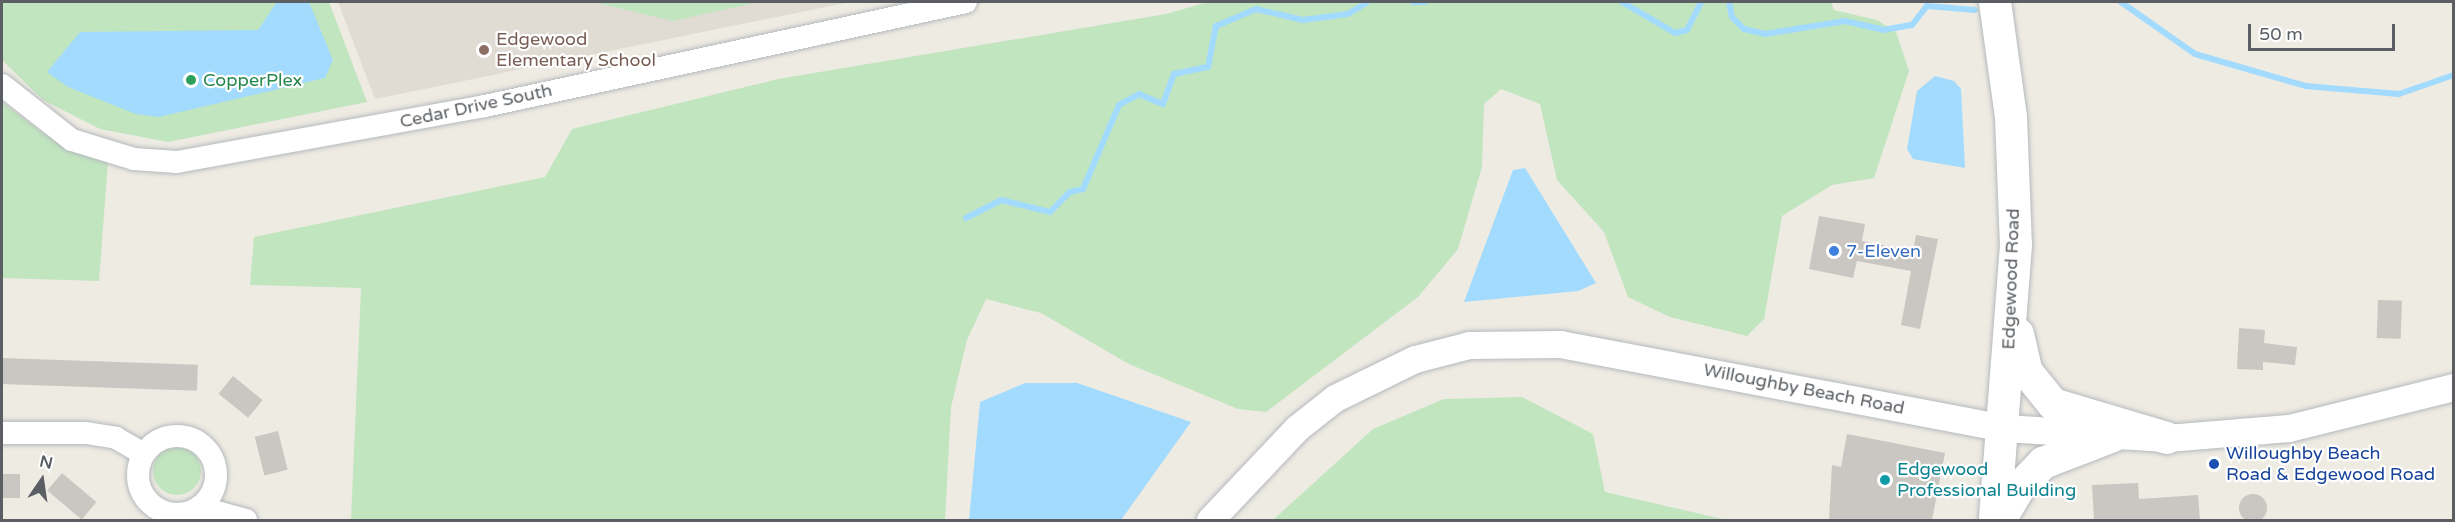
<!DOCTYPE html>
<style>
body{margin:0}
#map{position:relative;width:2455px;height:522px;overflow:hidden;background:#eeebe3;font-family:"Varela Round",sans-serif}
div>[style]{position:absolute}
.education>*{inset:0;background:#e0dcd4}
.green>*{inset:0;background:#c1e5bf}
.round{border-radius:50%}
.water>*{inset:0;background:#a2dbfe}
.stream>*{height:6px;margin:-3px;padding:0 3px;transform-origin:3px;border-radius:3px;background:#a2dbfe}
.building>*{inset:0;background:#cac7c2;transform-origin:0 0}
.roads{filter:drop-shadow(0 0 2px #b5b9bd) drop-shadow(0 0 2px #b5b9bd)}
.minor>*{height:22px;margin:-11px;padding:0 11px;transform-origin:11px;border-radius:11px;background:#fff}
.minor>.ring{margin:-11px;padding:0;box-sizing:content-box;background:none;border:22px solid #fff;border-radius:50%}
.tertiary>*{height:27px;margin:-13.5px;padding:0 13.5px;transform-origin:13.5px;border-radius:13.5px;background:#fff}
.secondary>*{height:32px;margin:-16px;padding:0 16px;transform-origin:16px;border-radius:16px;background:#fff}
.dots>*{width:16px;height:16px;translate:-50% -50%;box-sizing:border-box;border:3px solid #fff;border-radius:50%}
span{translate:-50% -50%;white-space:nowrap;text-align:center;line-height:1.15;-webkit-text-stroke:4.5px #fff;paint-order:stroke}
.education-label{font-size:18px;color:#785e54}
.left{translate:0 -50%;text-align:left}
.leisure-label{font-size:18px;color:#27864d}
.street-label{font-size:18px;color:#5b5f63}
.shop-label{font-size:18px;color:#366cbe}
.transit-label{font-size:18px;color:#164399}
.culture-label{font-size:18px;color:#0d838f}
.frame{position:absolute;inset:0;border:3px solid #5b5f63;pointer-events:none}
.north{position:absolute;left:12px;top:450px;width:60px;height:60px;-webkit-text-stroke:4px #fff;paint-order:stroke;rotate:13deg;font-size:16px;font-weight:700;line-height:24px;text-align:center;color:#5b5f63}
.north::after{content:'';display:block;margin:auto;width:21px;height:27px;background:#5b5f63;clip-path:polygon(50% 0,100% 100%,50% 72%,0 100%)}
.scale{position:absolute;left:2248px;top:24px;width:147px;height:27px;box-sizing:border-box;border:3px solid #5b5f63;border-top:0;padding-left:8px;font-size:18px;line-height:21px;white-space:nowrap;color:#5b5f63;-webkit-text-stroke:4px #fff;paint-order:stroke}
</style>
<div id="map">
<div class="education">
<i style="clip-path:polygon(338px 2px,850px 2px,375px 99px)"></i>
</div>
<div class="green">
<i style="clip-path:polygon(2px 2px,329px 2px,367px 102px,168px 142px,100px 129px,43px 100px,2px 60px)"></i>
<i style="clip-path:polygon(593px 2px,759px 2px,673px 21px)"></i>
<i style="clip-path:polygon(1208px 2px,1831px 2px,1834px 10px,1877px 20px,1896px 32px,1909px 71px,1874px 178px,1832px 185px,1782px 216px,1764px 319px,1747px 336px,1670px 317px,1628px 297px,1604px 232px,1557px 180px,1540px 104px,1501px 89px,1484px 104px,1482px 167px,1458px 249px,1418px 297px,1266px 412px,1238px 409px,1129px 364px,1041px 313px,986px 299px,967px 340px,951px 407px,945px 520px,351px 520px,361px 288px,250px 285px,254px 237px,545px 177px,572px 129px,778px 79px,1166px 14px)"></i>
<i style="clip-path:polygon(2px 102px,47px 136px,108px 161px,99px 281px,2px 278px)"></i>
<i style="clip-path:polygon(1522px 397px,1593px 434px,1605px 492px,1727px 520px,1273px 520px,1373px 429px,1444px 399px)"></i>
<i class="round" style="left:153px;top:447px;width:48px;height:48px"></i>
</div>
<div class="water">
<i style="clip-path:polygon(277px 2px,309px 2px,333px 60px,325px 78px,159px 117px,136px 114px,68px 87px,47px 72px,80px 32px,258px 30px)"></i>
<i style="clip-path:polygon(1935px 76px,1954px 81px,1961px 89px,1965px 168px,1913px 159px,1907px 149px,1917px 91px)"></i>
<i style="clip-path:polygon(1525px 168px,1596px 283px,1578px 291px,1464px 302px,1513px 170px)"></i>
<i style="clip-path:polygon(1025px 383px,1077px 383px,1191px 422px,1121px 520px,969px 520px,980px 402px)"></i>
</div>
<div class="stream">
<i style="left:1413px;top:2px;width:12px"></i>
<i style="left:1622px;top:2px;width:61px;rotate:30.3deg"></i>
<i style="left:1675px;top:33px;width:12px;rotate:-14deg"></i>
<i style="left:1687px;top:30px;width:31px;rotate:-63deg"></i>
<i style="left:1729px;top:2px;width:15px;rotate:79deg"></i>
<i style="left:1732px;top:17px;width:17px;rotate:45deg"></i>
<i style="left:1744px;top:29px;width:22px;rotate:13deg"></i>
<i style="left:1765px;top:34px;width:81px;rotate:-9.2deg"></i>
<i style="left:1845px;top:21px;width:39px;rotate:13deg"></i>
<i style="left:1883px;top:30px;width:29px;rotate:-10deg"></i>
<i style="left:1912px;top:25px;width:24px;rotate:-52deg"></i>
<i style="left:1927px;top:6px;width:48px;rotate:4.8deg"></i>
<i style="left:2121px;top:2px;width:90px;rotate:35.1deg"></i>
<i style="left:2195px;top:54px;width:116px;rotate:16.1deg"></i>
<i style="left:2306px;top:86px;width:93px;rotate:4.9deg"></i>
<i style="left:2399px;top:94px;width:58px;rotate:-19.1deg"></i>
<i style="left:966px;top:218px;width:39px;rotate:-27deg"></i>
<i style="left:1001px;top:200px;width:50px;rotate:13.8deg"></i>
<i style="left:1050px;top:212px;width:28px;rotate:-45deg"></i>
<i style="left:1070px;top:192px;width:13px;rotate:-13deg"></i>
<i style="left:1083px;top:189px;width:91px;rotate:-66.8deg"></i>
<i style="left:1119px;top:105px;width:23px;rotate:-29deg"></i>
<i style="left:1139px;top:94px;width:26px;rotate:23deg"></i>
<i style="left:1163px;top:104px;width:32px;rotate:-70deg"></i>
<i style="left:1174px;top:74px;width:35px;rotate:-12deg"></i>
<i style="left:1208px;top:67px;width:42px;rotate:-79deg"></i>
<i style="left:1216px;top:26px;width:43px;rotate:-23deg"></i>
<i style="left:1256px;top:9px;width:48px;rotate:13.2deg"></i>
<i style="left:1303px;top:20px;width:45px;rotate:-7.6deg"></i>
<i style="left:1348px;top:14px;width:22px;rotate:-32deg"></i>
</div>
<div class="building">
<i style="clip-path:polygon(1819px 216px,1865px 224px,1862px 241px,1913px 251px,1916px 235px,1938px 239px,1920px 329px,1901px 325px,1911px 271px,1857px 261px,1853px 278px,1809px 269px)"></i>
<i style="left:2378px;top:300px;width:24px;height:38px;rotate:2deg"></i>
<i style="clip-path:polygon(2239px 328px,2265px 330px,2264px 343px,2297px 347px,2295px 365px,2263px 362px,2263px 370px,2237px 369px)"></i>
<i style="left:2px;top:358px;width:196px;height:26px;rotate:2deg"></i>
<i style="left:233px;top:376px;width:38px;height:23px;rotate:39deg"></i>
<i style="left:278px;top:431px;width:40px;height:24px;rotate:76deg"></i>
<i style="clip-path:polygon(1847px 434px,1945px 453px,1932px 520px,1829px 520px,1832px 465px,1841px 467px)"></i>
<i style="left:62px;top:473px;width:45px;height:23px;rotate:40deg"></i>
<i style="left:2px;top:474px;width:18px;height:24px"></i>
<i style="clip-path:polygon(2138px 483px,2139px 499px,2198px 495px,2200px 520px,2094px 520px,2092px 485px)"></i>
<i class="round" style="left:2239px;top:494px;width:28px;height:28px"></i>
</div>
<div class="roads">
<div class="minor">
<i style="left:2px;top:85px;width:89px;rotate:38.2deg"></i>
<i style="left:72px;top:140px;width:65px;rotate:17deg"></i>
<i style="left:134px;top:159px;width:43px;rotate:4deg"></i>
<i style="left:177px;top:162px;width:313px;rotate:-10.3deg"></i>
<i style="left:485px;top:106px;width:492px;rotate:-12.2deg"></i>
<i style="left:2px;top:433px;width:84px"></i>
<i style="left:86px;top:433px;width:30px;rotate:9deg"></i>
<i style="left:116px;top:438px;width:32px;rotate:30deg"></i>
<i class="ring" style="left:138px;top:436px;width:56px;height:56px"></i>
<i style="left:199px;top:507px;width:49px;rotate:15.5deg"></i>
</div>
<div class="tertiary">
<i style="left:1210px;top:520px;width:127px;rotate:-46.6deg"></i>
<i style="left:1297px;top:428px;width:48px;rotate:-38.3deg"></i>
<i style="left:1335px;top:398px;width:89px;rotate:-26deg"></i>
<i style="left:1415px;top:359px;width:56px;rotate:-14.5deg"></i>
<i style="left:1469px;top:345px;width:91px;rotate:-0.6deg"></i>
<i style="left:1560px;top:344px;width:452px;rotate:10.7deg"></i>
<i style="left:2004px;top:428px;width:163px;rotate:3.5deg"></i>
<i style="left:2167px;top:438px;width:122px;rotate:-4.7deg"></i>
<i style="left:2289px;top:428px;width:170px;rotate:-14deg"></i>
</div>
<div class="secondary">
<i style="left:1995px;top:2px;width:116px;rotate:82.1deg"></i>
<i style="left:2011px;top:117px;width:128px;rotate:87.8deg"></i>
<i style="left:2016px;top:245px;width:276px;rotate:94.4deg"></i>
<i style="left:2018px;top:334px;width:39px;rotate:77deg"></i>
<i style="left:2027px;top:372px;width:41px;rotate:50.9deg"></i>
<i style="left:2053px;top:404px;width:119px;rotate:16.6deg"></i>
<i style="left:2000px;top:520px;width:37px;rotate:-59deg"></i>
<i style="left:2019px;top:488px;width:35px;rotate:-46deg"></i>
<i style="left:2043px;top:463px;width:75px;rotate:-21.1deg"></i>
</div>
</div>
<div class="dots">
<i style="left:484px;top:50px;background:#8d6e63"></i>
<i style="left:191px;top:80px;background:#2e9e5b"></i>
<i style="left:1834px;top:251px;background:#3f7fe0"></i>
<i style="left:2214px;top:464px;background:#1a4fb4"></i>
<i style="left:1885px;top:480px;background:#0f9aa8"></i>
</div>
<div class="education-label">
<span class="left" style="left:496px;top:50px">Edgewood<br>Elementary School</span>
</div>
<div class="leisure-label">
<span class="left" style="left:203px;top:80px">CopperPlex</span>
</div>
<div class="street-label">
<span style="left:476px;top:106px;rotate:-12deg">Cedar Drive South</span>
<span style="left:2011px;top:279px;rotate:-88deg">Edgewood Road</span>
<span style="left:1804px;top:389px;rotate:11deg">Willoughby Beach Road</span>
</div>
<div class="shop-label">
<span class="left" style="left:1846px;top:251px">7-Eleven</span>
</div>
<div class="transit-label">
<span class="left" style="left:2226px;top:464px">Willoughby Beach<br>Road &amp; Edgewood Road</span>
</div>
<div class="culture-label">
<span class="left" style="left:1897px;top:480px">Edgewood<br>Professional Building</span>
</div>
<div class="frame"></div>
<div class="north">N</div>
<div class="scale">50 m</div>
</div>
